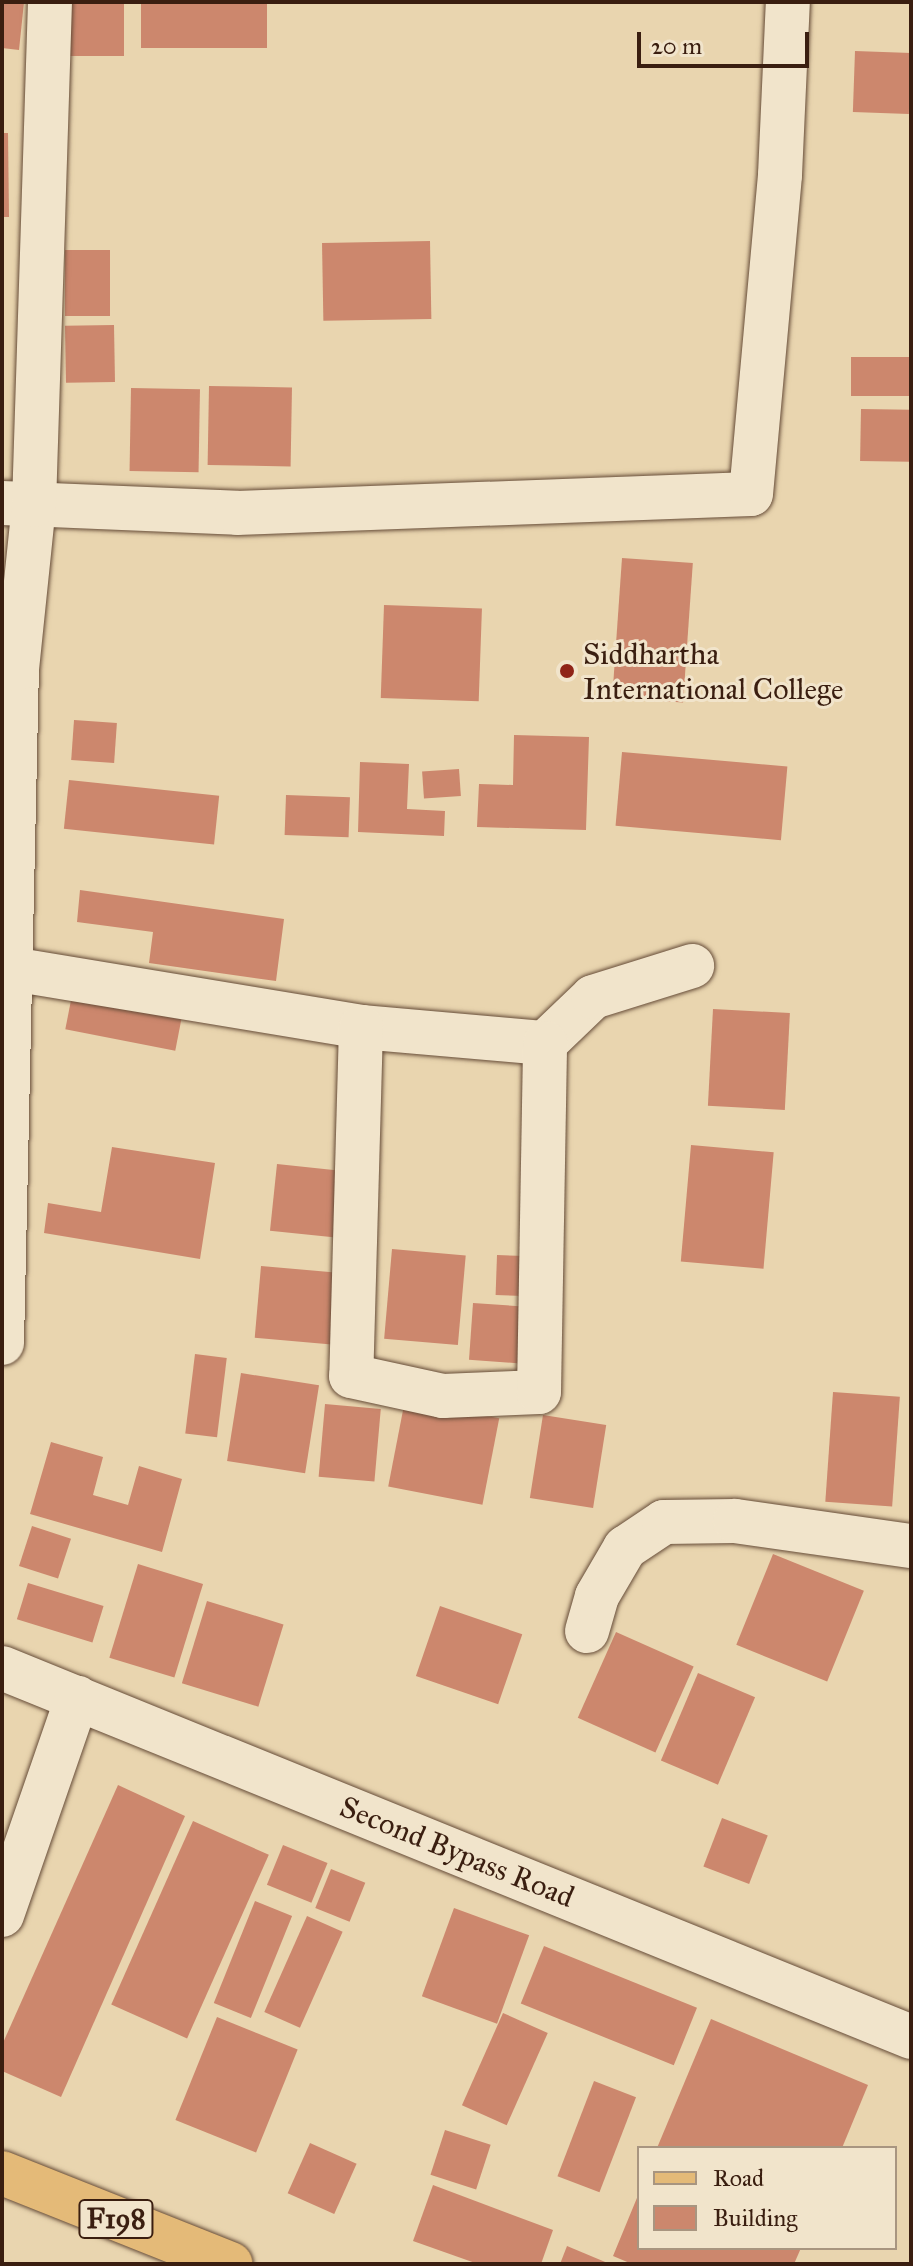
<!DOCTYPE html>
<style>
body{margin:0}
#map{position:relative;width:913px;height:2266px;overflow:hidden;background:#e9d5af;font-family:"IM FELL Great Primer",serif}
div>[style]{position:absolute}
.building>*{inset:0;background:#cc876d;transform-origin:0 0}
.roads{filter:drop-shadow(0 0 2px #664c38) drop-shadow(0 0 2px #664c38)}
.street>*{height:44px;margin:-22px;padding:0 22px;transform-origin:22px;border-radius:22px;background:#f1e4cb}
.primary>*{height:44px;margin:-22px;padding:0 22px;transform-origin:22px;border-radius:22px;background:#e4ba78}
.dots>*{width:22px;height:22px;translate:-50% -50%;box-sizing:border-box;border:4px solid #f1e4cb;border-radius:50%}
span{translate:-50% -50%;white-space:nowrap;text-align:center;line-height:1.15;-webkit-text-stroke:6px #f1e4cb;paint-order:stroke}
.shield-label span{padding:2px 6px;background:#f1e4cb;border:2px solid;border-radius:6px;-webkit-text-stroke-width:0}
.shield-label{font-size:28px;color:#3a1e10;font-weight:700}
.poi-label{font-size:30px;color:#3a1e10}
.left{translate:0 -50%;text-align:left}
.street-label{font-size:30px;color:#3a1e10}
.frame{position:absolute;inset:0;border:4px solid #3a1e10;pointer-events:none}
.legend{position:absolute;left:637px;top:2146px;width:260px;height:104px;box-sizing:border-box;background:#f1e4cb;border:2px solid #a89580;margin:0;padding:10px 14px;list-style:none;font-size:24px;color:#3a1e10}
.legend li{display:flex;align-items:center;gap:16px;height:40px}
.legend b{width:40px;border:2px solid #a89580}
.scale{position:absolute;left:637px;top:32px;width:172px;height:36px;box-sizing:border-box;border:4px solid #3a1e10;border-top:0;padding-left:10px;font-size:24px;line-height:28px;white-space:nowrap;color:#3a1e10;-webkit-text-stroke:6px #f1e4cb;paint-order:stroke}
</style>
<div id="map">
<div class="building">
<i style="clip-path:polygon(2px 2px,24px 2px,19px 50px,2px 48px)"></i>
<i style="left:68px;top:2px;width:56px;height:54px"></i>
<i style="left:141px;top:2px;width:126px;height:46px"></i>
<i style="left:855px;top:51px;width:56px;height:61px;rotate:2deg"></i>
<i style="clip-path:polygon(2px 133px,8px 133px,9px 217px,2px 217px)"></i>
<i style="left:430px;top:241px;width:78px;height:108px;rotate:89deg"></i>
<i style="left:110px;top:250px;width:66px;height:45px;rotate:90deg"></i>
<i style="left:114px;top:325px;width:57px;height:49px;rotate:89deg"></i>
<i style="left:851px;top:357px;width:60px;height:39px"></i>
<i style="left:209px;top:386px;width:83px;height:79px;rotate:1deg"></i>
<i style="left:131px;top:388px;width:69px;height:83px;rotate:1deg"></i>
<i style="left:861px;top:409px;width:50px;height:52px;rotate:1deg"></i>
<i style="left:622px;top:558px;width:71px;height:140px;rotate:4deg"></i>
<i style="left:384px;top:605px;width:98px;height:93px;rotate:2deg"></i>
<i style="left:74px;top:720px;width:43px;height:40px;rotate:4deg"></i>
<i style="clip-path:polygon(514px 735px,589px 737px,586px 830px,477px 827px,479px 784px,513px 785px)"></i>
<i style="left:622px;top:752px;width:166px;height:74px;rotate:5deg"></i>
<i style="clip-path:polygon(360px 762px,409px 764px,407px 809px,445px 811px,444px 836px,358px 832px)"></i>
<i style="left:459px;top:769px;width:27px;height:37px;rotate:86deg"></i>
<i style="left:69px;top:780px;width:151px;height:49px;rotate:6deg"></i>
<i style="left:286px;top:795px;width:64px;height:40px;rotate:2deg"></i>
<i style="clip-path:polygon(80px 890px,284px 919px,276px 981px,149px 963px,153px 932px,77px 922px)"></i>
<i style="left:72px;top:995px;width:112px;height:35px;rotate:11deg"></i>
<i style="left:713px;top:1009px;width:77px;height:97px;rotate:3deg"></i>
<i style="left:691px;top:1145px;width:83px;height:117px;rotate:5deg"></i>
<i style="clip-path:polygon(112px 1147px,215px 1163px,200px 1259px,44px 1233px,48px 1203px,101px 1212px)"></i>
<i style="left:277px;top:1164px;width:71px;height:67px;rotate:6deg"></i>
<i style="left:392px;top:1249px;width:74px;height:90px;rotate:5deg"></i>
<i style="left:497px;top:1255px;width:38px;height:40px;rotate:2deg"></i>
<i style="left:261px;top:1266px;width:80px;height:72px;rotate:5deg"></i>
<i style="left:473px;top:1303px;width:65px;height:57px;rotate:4deg"></i>
<i style="left:195px;top:1354px;width:32px;height:80px;rotate:7deg"></i>
<i style="left:241px;top:1373px;width:79px;height:89px;rotate:9deg"></i>
<i style="left:833px;top:1392px;width:67px;height:110px;rotate:4deg"></i>
<i style="left:405px;top:1400px;width:96px;height:88px;rotate:11deg"></i>
<i style="left:325px;top:1404px;width:56px;height:73px;rotate:5deg"></i>
<i style="left:543px;top:1415px;width:64px;height:84px;rotate:9deg"></i>
<i style="clip-path:polygon(51px 1442px,103px 1457px,93px 1495px,128px 1505px,139px 1466px,182px 1479px,162px 1552px,30px 1514px)"></i>
<i style="left:32px;top:1526px;width:41px;height:42px;rotate:18deg"></i>
<i style="left:773px;top:1554px;width:98px;height:98px;rotate:22deg"></i>
<i style="left:138px;top:1564px;width:68px;height:98px;rotate:17deg"></i>
<i style="left:28px;top:1583px;width:79px;height:38px;rotate:17deg"></i>
<i style="left:207px;top:1601px;width:80px;height:86px;rotate:17deg"></i>
<i style="left:440px;top:1606px;width:87px;height:74px;rotate:19deg"></i>
<i style="left:616px;top:1632px;width:85px;height:94px;rotate:24deg"></i>
<i style="left:698px;top:1673px;width:62px;height:95px;rotate:23deg"></i>
<i style="clip-path:polygon(118px 1785px,185px 1816px,61px 2097px,2px 2071px,2px 2045px)"></i>
<i style="left:722px;top:1818px;width:49px;height:52px;rotate:21deg"></i>
<i style="left:193px;top:1821px;width:83px;height:201px;rotate:24deg"></i>
<i style="left:283px;top:1845px;width:48px;height:43px;rotate:22deg"></i>
<i style="left:331px;top:1869px;width:37px;height:42px;rotate:22deg"></i>
<i style="left:255px;top:1901px;width:40px;height:110px;rotate:22deg"></i>
<i style="left:454px;top:1908px;width:80px;height:94px;rotate:20deg"></i>
<i style="left:307px;top:1916px;width:39px;height:105px;rotate:24deg"></i>
<i style="left:544px;top:1946px;width:165px;height:62px;rotate:22deg"></i>
<i style="left:503px;top:2013px;width:49px;height:101px;rotate:24deg"></i>
<i style="left:217px;top:2017px;width:87px;height:111px;rotate:22deg"></i>
<i style="clip-path:polygon(711px 2019px,868px 2085px,842px 2148px,657px 2148px)"></i>
<i style="left:594px;top:2081px;width:45px;height:102px;rotate:21deg"></i>
<i style="left:445px;top:2130px;width:48px;height:47px;rotate:18deg"></i>
<i style="left:310px;top:2143px;width:51px;height:55px;rotate:24deg"></i>
<i style="clip-path:polygon(433px 2185px,553px 2230px,541px 2264px,478px 2264px,413px 2241px)"></i>
<i style="clip-path:polygon(639px 2193px,639px 2248px,801px 2248px,794px 2264px,632px 2264px,613px 2256px)"></i>
<i style="clip-path:polygon(567px 2246px,610px 2264px,560px 2264px)"></i>
</div>
<div class="roads">
<div class="street">
<i style="left:2px;top:503px;width:235px;rotate:2.4deg"></i>
<i style="left:237px;top:513px;width:514px;rotate:-2.12deg"></i>
<i style="left:751px;top:494px;width:320px;rotate:-84.8deg"></i>
<i style="left:780px;top:175px;width:173px;rotate:-87.4deg"></i>
<i style="left:12px;top:969px;width:354px;rotate:9.4deg"></i>
<i style="left:361px;top:1027px;width:185px;rotate:5deg"></i>
<i style="left:545px;top:1043px;width:66px;rotate:-43.8deg"></i>
<i style="left:593px;top:997px;width:104px;rotate:-17.4deg"></i>
<i style="left:361px;top:1027px;width:349px;rotate:91.6deg"></i>
<i style="left:351px;top:1376px;width:94px;rotate:12.3deg"></i>
<i style="left:443px;top:1396px;width:96px;rotate:-2.4deg"></i>
<i style="left:539px;top:1392px;width:349px;rotate:-89deg"></i>
<i style="left:2px;top:1343px;width:674px;rotate:-88.73deg"></i>
<i style="left:17px;top:669px;width:165px;rotate:-84.1deg"></i>
<i style="left:34px;top:505px;width:503px;rotate:-88.18deg"></i>
<i style="left:587px;top:1631px;width:36px;rotate:-74deg"></i>
<i style="left:597px;top:1596px;width:56px;rotate:-59.7deg"></i>
<i style="left:625px;top:1548px;width:47px;rotate:-33.7deg"></i>
<i style="left:664px;top:1522px;width:71px;rotate:-0.8deg"></i>
<i style="left:735px;top:1521px;width:178px;rotate:8.1deg"></i>
<i style="left:2px;top:1668px;width:981px;rotate:22.09deg"></i>
<i style="left:2px;top:1915px;width:230px;rotate:-70.9deg"></i>
</div>
<div class="primary">
<i style="left:2px;top:2173px;width:246px;rotate:21.7deg"></i>
</div>
</div>
<div class="dots">
<i style="left:567px;top:671px;background:#8f2418"></i>
</div>
<div class="shield-label">
<span style="left:116px;top:2219px">F198</span>
</div>
<div class="poi-label">
<span class="left" style="left:583px;top:671px">Siddhartha<br>International College</span>
</div>
<div class="street-label">
<span style="left:457px;top:1852px;rotate:22deg">Second Bypass Road</span>
</div>
<div class="frame"></div>
<ul class="legend">
<li><b style="height:10px;background:#e4ba78"></b>Road</li>
<li><b style="height:22px;background:#cc876d"></b>Building</li>
</ul>
<div class="scale">20 m</div>
</div>
